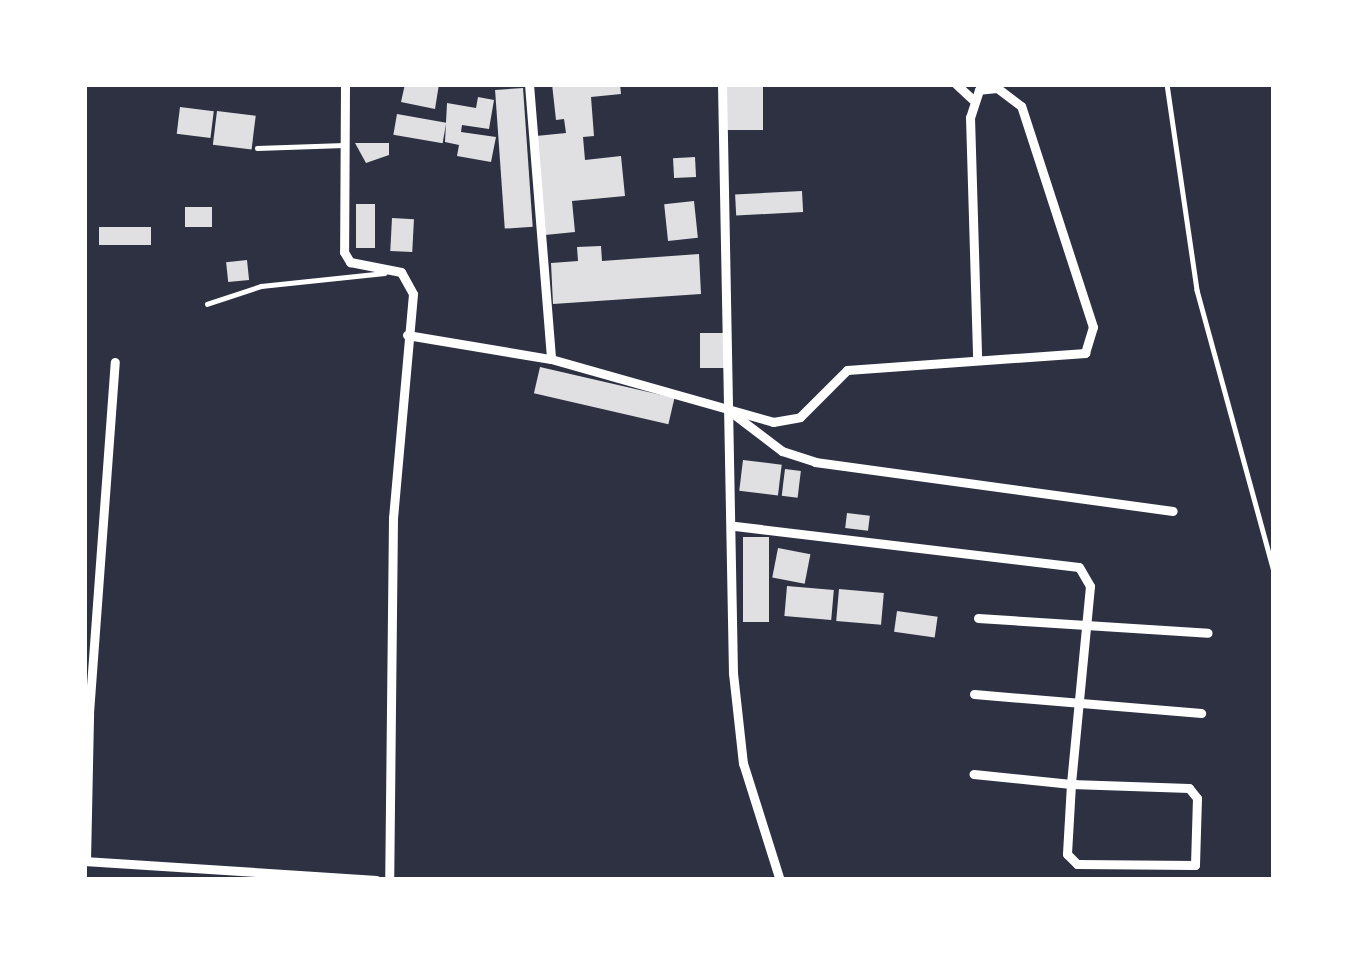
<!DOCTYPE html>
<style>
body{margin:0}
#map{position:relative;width:1358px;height:964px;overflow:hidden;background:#2d3142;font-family:Inter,sans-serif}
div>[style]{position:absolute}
.building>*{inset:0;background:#e0e0e3;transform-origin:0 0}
.service>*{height:4.5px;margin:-2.25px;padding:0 2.25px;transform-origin:2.25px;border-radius:2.25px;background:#fff}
.minor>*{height:9px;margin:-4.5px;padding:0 4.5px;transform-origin:4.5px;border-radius:4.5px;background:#fff}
span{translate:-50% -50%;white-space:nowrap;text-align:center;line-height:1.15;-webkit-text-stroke:10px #fff;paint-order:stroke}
.frame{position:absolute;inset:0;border:87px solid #fff;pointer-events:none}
</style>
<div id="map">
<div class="building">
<i style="clip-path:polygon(405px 84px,439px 84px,435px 109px,401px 102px)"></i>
<i style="clip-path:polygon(552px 84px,620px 84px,621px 94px,591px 97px,594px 136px,583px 137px,585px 160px,621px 156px,625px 196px,572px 201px,575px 232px,545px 235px,536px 136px,566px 133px,564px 119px,556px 120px)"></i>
<i style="left:723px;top:84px;width:40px;height:46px"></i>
<i style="left:523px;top:88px;width:139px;height:28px;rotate:86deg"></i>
<i style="clip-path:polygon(478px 97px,494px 100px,489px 129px,462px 125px,461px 132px,496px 137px,491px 162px,457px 156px,459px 145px,445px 142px,447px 103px,476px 108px)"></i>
<i style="left:180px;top:107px;width:34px;height:27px;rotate:7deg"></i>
<i style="left:217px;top:111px;width:39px;height:34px;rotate:7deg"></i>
<i style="left:397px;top:114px;width:50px;height:21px;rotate:10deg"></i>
<i style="clip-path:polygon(355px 143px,389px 143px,389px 155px,366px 163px)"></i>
<i style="left:695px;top:157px;width:20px;height:22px;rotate:87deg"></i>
<i style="left:802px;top:191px;width:21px;height:67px;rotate:87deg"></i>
<i style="left:694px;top:201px;width:37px;height:30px;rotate:84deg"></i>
<i style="left:356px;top:204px;width:19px;height:44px"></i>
<i style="left:185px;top:207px;width:27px;height:20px"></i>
<i style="left:392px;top:218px;width:22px;height:33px;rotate:3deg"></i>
<i style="left:99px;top:227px;width:52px;height:18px"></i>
<i style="clip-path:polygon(601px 246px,602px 261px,699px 254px,701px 294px,553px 304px,551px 263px,578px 261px,577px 247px)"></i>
<i style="left:247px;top:260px;width:20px;height:21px;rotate:84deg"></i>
<i style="left:700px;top:333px;width:26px;height:35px"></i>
<i style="left:540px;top:367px;width:138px;height:27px;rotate:13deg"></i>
<i style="left:743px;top:460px;width:39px;height:31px;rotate:7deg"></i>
<i style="left:785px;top:469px;width:16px;height:27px;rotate:7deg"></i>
<i style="left:847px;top:513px;width:23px;height:15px;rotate:7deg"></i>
<i style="left:743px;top:537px;width:26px;height:85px"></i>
<i style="left:778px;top:548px;width:33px;height:30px;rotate:11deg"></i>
<i style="left:787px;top:586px;width:47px;height:30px;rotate:5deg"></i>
<i style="left:839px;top:589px;width:45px;height:32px;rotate:5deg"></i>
<i style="left:897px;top:611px;width:41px;height:21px;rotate:8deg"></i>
</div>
<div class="service">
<i style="left:1167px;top:84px;width:208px;rotate:81.7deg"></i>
<i style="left:1197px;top:290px;width:291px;rotate:74.7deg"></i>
<i style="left:257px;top:148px;width:87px;rotate:-2deg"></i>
<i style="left:207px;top:304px;width:57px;rotate:-18.4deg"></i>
<i style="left:261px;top:286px;width:124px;rotate:-6deg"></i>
</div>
<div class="minor">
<i style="left:345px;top:84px;width:168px;rotate:90.3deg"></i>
<i style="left:344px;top:252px;width:12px;rotate:59deg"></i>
<i style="left:350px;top:262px;width:52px;rotate:11.1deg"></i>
<i style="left:401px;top:272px;width:25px;rotate:61deg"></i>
<i style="left:413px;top:294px;width:225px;rotate:95.1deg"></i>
<i style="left:393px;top:518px;width:362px;rotate:90.6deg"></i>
<i style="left:529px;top:84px;width:276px;rotate:85.4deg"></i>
<i style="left:722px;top:84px;width:589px;rotate:88.93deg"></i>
<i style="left:733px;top:673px;width:91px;rotate:83.7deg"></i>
<i style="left:743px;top:763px;width:123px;rotate:72.5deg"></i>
<i style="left:956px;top:84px;width:22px;rotate:43deg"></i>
<i style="left:407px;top:335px;width:146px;rotate:9.5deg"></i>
<i style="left:551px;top:359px;width:231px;rotate:15.8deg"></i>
<i style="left:773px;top:422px;width:27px;rotate:-10deg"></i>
<i style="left:800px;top:417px;width:66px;rotate:-45deg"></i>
<i style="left:847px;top:370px;width:239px;rotate:-4.1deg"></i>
<i style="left:1085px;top:353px;width:27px;rotate:-73deg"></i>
<i style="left:1093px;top:327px;width:232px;rotate:-108deg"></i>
<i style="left:1021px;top:106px;width:30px;rotate:-143deg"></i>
<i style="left:997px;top:88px;width:18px;rotate:174deg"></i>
<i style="left:979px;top:90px;width:28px;rotate:108deg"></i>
<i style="left:970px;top:117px;width:240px;rotate:88.3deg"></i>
<i style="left:736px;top:416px;width:58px;rotate:37.3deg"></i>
<i style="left:782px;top:451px;width:35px;rotate:18deg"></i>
<i style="left:815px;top:462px;width:361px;rotate:7.8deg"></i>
<i style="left:735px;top:526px;width:346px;rotate:6.8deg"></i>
<i style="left:1079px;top:567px;width:22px;rotate:60deg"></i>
<i style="left:1090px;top:586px;width:199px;rotate:95.5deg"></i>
<i style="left:1071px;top:784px;width:70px;rotate:93.3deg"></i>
<i style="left:1067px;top:854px;width:14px;rotate:45deg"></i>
<i style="left:1077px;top:864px;width:118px;rotate:0.5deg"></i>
<i style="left:1195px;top:865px;width:67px;rotate:-88.3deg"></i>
<i style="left:1197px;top:798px;width:13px;rotate:-129deg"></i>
<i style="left:1189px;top:788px;width:118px;rotate:-178.1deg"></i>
<i style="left:1071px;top:784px;width:98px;rotate:-174.1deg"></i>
<i style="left:978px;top:618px;width:230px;rotate:3.7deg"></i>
<i style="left:974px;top:694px;width:228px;rotate:4.8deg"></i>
<i style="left:84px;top:861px;width:293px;rotate:3.7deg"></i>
<i style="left:86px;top:861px;width:148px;rotate:-88.8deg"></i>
<i style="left:89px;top:713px;width:352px;rotate:-85.8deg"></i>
</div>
<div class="frame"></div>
</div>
